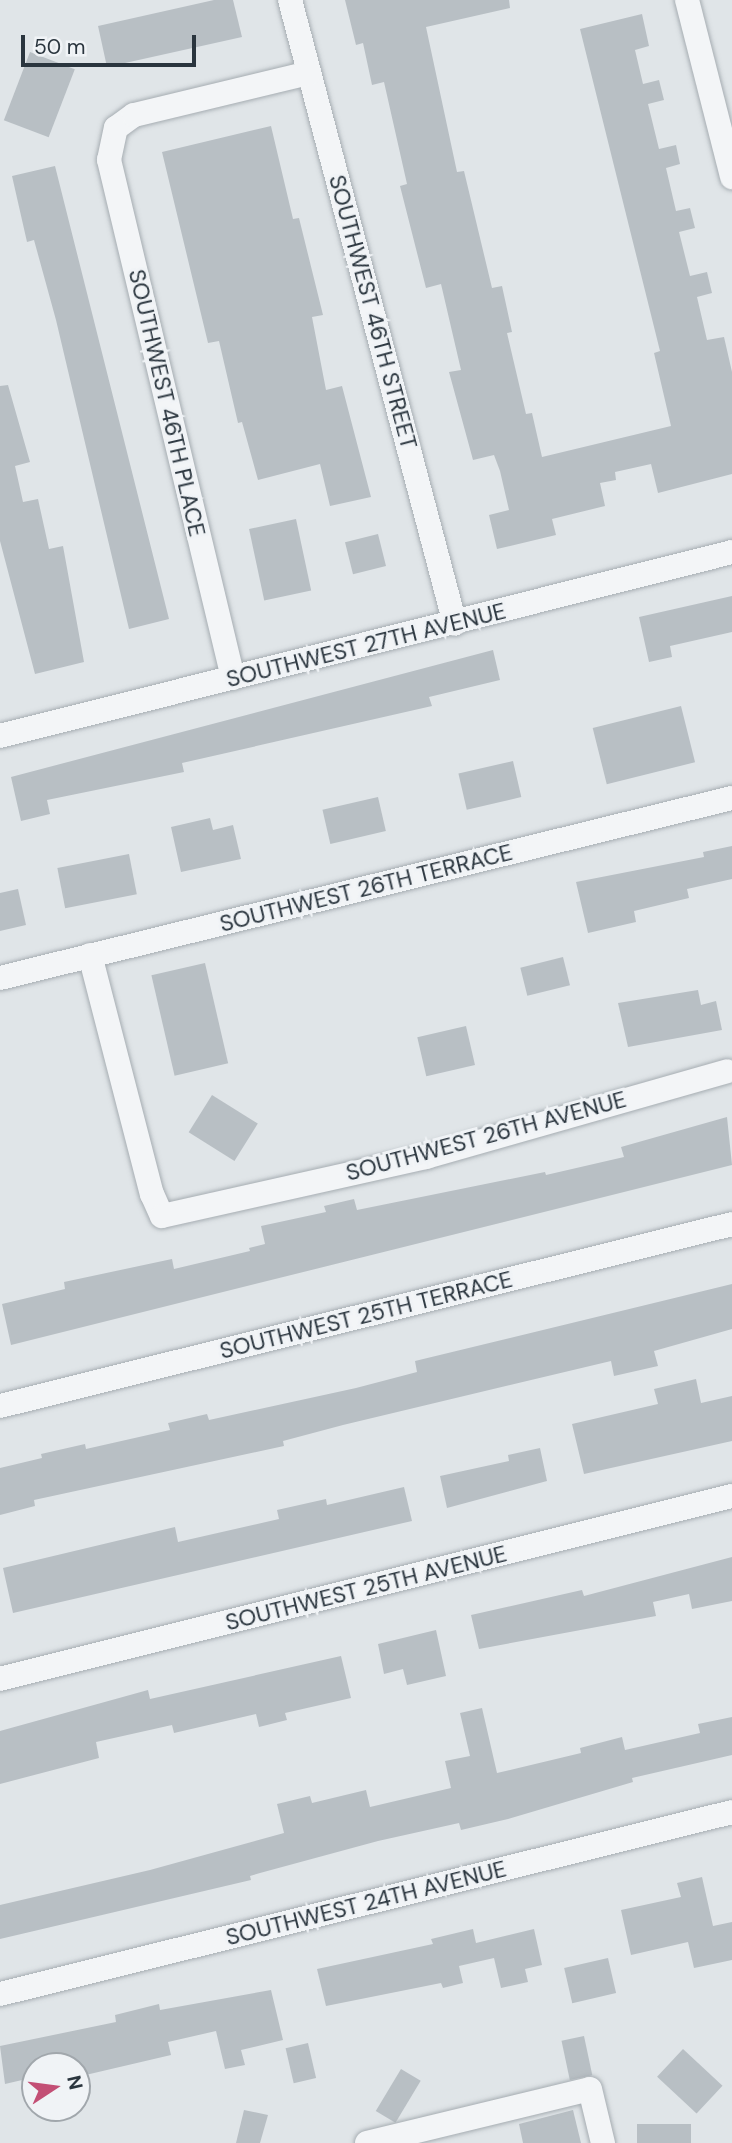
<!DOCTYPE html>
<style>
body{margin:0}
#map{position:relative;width:732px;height:2143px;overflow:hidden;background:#e0e5e8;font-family:"DM Sans",sans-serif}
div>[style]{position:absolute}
.building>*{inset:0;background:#b8bfc4;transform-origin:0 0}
.roads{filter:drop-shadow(0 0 2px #a6adb2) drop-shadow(0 0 2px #a6adb2)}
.minor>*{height:24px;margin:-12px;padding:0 12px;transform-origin:12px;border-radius:12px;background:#f3f5f7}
span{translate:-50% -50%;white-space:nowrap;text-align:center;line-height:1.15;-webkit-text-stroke:6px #f0f3f6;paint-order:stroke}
.street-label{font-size:23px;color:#2a353e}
.north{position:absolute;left:21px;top:2052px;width:70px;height:70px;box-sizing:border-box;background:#f0f3f6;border:2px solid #a1a7ac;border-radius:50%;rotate:77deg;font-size:19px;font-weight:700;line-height:28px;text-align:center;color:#2a353e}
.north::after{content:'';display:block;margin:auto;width:24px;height:32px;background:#c34f75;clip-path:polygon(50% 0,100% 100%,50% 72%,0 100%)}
.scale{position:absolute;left:21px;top:35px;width:175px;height:32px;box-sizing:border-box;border:4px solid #2a353e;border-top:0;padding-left:9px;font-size:21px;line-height:24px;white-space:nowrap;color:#2a353e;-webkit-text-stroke:5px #f0f3f6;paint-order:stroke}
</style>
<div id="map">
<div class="building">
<i style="clip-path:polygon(214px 0,233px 0,242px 37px,107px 67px,98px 26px)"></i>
<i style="clip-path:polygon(345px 0,509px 0,510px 8px,426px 27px,457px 172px,464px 171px,492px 288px,502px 286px,512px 332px,507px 333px,526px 414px,532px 413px,542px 457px,671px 426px,654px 353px,660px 351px,580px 29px,642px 14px,649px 46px,635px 50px,643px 84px,659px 80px,664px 100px,648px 104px,659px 149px,676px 145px,680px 164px,666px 168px,676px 211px,690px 208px,695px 228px,679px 232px,690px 276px,707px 272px,712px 293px,697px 297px,707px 340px,724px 337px,732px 372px,732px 474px,658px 493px,651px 464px,615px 472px,616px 480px,600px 483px,605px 506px,552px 519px,556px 535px,497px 549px,489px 515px,509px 510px,500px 471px,494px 455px,473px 460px,449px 372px,461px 370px,441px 284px,426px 288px,400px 186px,407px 184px,384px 82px,372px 85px,363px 43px,356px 45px)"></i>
<i style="left:30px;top:52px;width:48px;height:73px;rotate:21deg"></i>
<i style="clip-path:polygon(271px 126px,293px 219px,299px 218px,323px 315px,312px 317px,326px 390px,342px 386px,371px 497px,330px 506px,320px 464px,258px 480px,242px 422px,238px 423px,219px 341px,208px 343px,162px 152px)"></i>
<i style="clip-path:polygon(55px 166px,169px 619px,129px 629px,56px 320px,34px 240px,27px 242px,12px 176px)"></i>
<i style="clip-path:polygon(8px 385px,30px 462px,15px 466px,23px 502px,38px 499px,49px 549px,63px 546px,84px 662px,35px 674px,0 541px,0 386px)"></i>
<i style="left:296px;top:519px;width:73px;height:48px;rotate:78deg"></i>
<i style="left:378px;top:534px;width:33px;height:34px;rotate:76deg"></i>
<i style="clip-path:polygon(732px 596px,732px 632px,670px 646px,672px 657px,649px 662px,639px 617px)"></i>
<i style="clip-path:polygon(493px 650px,500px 680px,429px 697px,432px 706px,182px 763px,184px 772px,47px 800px,50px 814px,21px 821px,11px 777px)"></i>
<i style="left:681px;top:706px;width:58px;height:91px;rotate:76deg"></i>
<i style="left:513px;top:761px;width:37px;height:56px;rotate:77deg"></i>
<i style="left:378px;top:797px;width:35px;height:57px;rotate:77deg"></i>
<i style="clip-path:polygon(210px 818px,213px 830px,233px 825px,241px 859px,181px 872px,171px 827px)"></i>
<i style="clip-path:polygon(732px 846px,732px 879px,687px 889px,689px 898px,634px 911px,636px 922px,588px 933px,576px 882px,704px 857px,703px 852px)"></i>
<i style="left:129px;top:854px;width:41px;height:73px;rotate:79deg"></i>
<i style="clip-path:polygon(18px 889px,26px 925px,0 931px,0 893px)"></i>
<i style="left:563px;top:957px;width:29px;height:44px;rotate:76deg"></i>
<i style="left:205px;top:963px;width:103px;height:55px;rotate:77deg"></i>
<i style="clip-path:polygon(698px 990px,701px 1005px,716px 1001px,722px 1030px,628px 1047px,618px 1003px)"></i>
<i style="left:466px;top:1026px;width:40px;height:50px;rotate:77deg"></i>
<i style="left:212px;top:1095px;width:54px;height:44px;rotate:32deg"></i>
<i style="clip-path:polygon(727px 1117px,732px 1165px,11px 1345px,2px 1304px,65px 1289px,64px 1282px,172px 1259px,174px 1269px,250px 1251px,249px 1248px,265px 1244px,261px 1226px,326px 1212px,324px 1206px,354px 1199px,357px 1210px,545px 1172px,546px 1175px,624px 1157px,621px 1147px)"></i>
<i style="clip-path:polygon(732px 1284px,732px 1329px,654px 1351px,658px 1366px,614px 1376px,611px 1361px,343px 1425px,283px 1441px,284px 1446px,34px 1500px,35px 1506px,0 1515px,0 1468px,42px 1458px,41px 1454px,85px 1444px,86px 1449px,170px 1430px,168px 1423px,207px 1414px,209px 1420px,356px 1388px,417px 1372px,415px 1361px)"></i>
<i style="clip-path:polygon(696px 1379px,701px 1403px,732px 1396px,732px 1441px,584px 1474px,572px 1424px,658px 1404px,654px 1389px)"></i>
<i style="clip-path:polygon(540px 1448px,547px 1481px,447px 1508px,440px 1476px,509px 1461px,508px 1455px)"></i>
<i style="clip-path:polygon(404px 1487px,412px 1521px,13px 1613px,3px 1568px,175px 1527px,178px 1542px,279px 1519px,277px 1510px,326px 1499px,327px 1505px)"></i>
<i style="clip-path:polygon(732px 1557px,732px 1601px,692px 1609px,689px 1594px,653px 1602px,656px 1616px,479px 1649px,471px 1615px,582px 1590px,584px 1596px)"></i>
<i style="clip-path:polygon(436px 1630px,446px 1676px,407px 1685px,403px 1669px,384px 1674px,378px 1644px)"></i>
<i style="clip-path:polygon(341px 1656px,351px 1698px,285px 1713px,287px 1720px,259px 1727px,256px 1714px,174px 1733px,172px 1725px,96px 1742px,99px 1758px,0 1784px,0 1731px,148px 1690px,150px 1699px)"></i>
<i style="clip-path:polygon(482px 1708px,497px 1773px,581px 1753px,580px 1748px,622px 1737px,625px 1750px,700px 1733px,698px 1724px,732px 1717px,732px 1755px,632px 1778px,633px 1782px,508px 1819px,461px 1830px,459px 1823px,378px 1841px,260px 1873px,250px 1876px,251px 1880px,0 1939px,0 1905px,150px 1870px,284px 1833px,277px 1804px,310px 1796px,312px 1803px,366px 1790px,370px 1807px,451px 1788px,445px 1761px,470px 1756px,460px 1713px)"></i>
<i style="clip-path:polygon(702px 1877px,713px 1926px,732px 1922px,732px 1960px,694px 1968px,688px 1942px,631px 1955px,621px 1910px,681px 1897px,677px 1883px)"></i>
<i style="clip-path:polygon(473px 1929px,476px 1943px,534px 1929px,542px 1965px,525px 1969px,528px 1982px,501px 1988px,494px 1958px,459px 1966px,463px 1983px,443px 1988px,441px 1983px,326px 2006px,317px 1969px,433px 1944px,431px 1939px)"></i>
<i style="left:608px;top:1958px;width:36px;height:45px;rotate:77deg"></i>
<i style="clip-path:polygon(271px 1990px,283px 2040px,241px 2050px,245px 2065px,225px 2069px,216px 2031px,168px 2042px,171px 2055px,77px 2077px,77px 2066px,35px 2066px,35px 2077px,5px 2084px,0 2046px,116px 2022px,115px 2015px,159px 2004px,160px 2010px)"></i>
<i style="left:584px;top:2036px;width:40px;height:23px;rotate:78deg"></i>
<i style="left:308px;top:2043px;width:36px;height:23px;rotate:77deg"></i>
<i style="left:683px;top:2049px;width:54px;height:38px;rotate:43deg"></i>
<i style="left:401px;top:2069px;width:23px;height:49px;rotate:31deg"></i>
<i style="clip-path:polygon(244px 2110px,268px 2115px,260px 2143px,236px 2143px)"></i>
<i style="clip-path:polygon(573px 2110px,581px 2143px,523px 2143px,519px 2124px)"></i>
<i style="left:637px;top:2124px;width:54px;height:19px"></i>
</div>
<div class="roads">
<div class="minor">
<i style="left:290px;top:0;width:645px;rotate:75.19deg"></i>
<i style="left:687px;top:0;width:183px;rotate:75.7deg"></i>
<i style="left:233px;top:678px;width:533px;rotate:-103.46deg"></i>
<i style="left:109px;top:160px;width:33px;rotate:-78deg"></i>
<i style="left:116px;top:128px;width:22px;rotate:-36deg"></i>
<i style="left:134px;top:115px;width:180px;rotate:-13.5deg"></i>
<i style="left:0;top:736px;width:755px;rotate:-14.11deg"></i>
<i style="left:90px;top:955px;width:247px;rotate:75.5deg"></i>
<i style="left:152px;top:1194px;width:24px;rotate:66deg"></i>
<i style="left:162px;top:1216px;width:271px;rotate:-12.6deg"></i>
<i style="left:426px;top:1157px;width:313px;rotate:-15.9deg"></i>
<i style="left:0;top:978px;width:754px;rotate:-13.82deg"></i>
<i style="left:0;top:1406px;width:754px;rotate:-13.96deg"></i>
<i style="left:0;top:1679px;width:755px;rotate:-14.04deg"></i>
<i style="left:0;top:1994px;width:754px;rotate:-13.96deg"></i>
<i style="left:367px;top:2143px;width:229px;rotate:-13.6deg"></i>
<i style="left:590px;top:2089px;width:56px;rotate:76.5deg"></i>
</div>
</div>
<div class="street-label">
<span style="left:373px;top:312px;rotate:75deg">SOUTHWEST 46TH STREET</span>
<span style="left:167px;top:403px;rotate:77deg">SOUTHWEST 46TH PLACE</span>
<span style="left:366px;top:645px;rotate:-14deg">SOUTHWEST 27TH AVENUE</span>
<span style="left:366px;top:888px;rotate:-14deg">SOUTHWEST 26TH TERRACE</span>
<span style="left:486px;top:1136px;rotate:-15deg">SOUTHWEST 26TH AVENUE</span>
<span style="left:366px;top:1315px;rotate:-14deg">SOUTHWEST 25TH TERRACE</span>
<span style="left:366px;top:1588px;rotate:-14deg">SOUTHWEST 25TH AVENUE</span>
<span style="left:366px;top:1903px;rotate:-14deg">SOUTHWEST 24TH AVENUE</span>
</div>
<div class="north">N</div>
<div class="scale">50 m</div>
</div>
